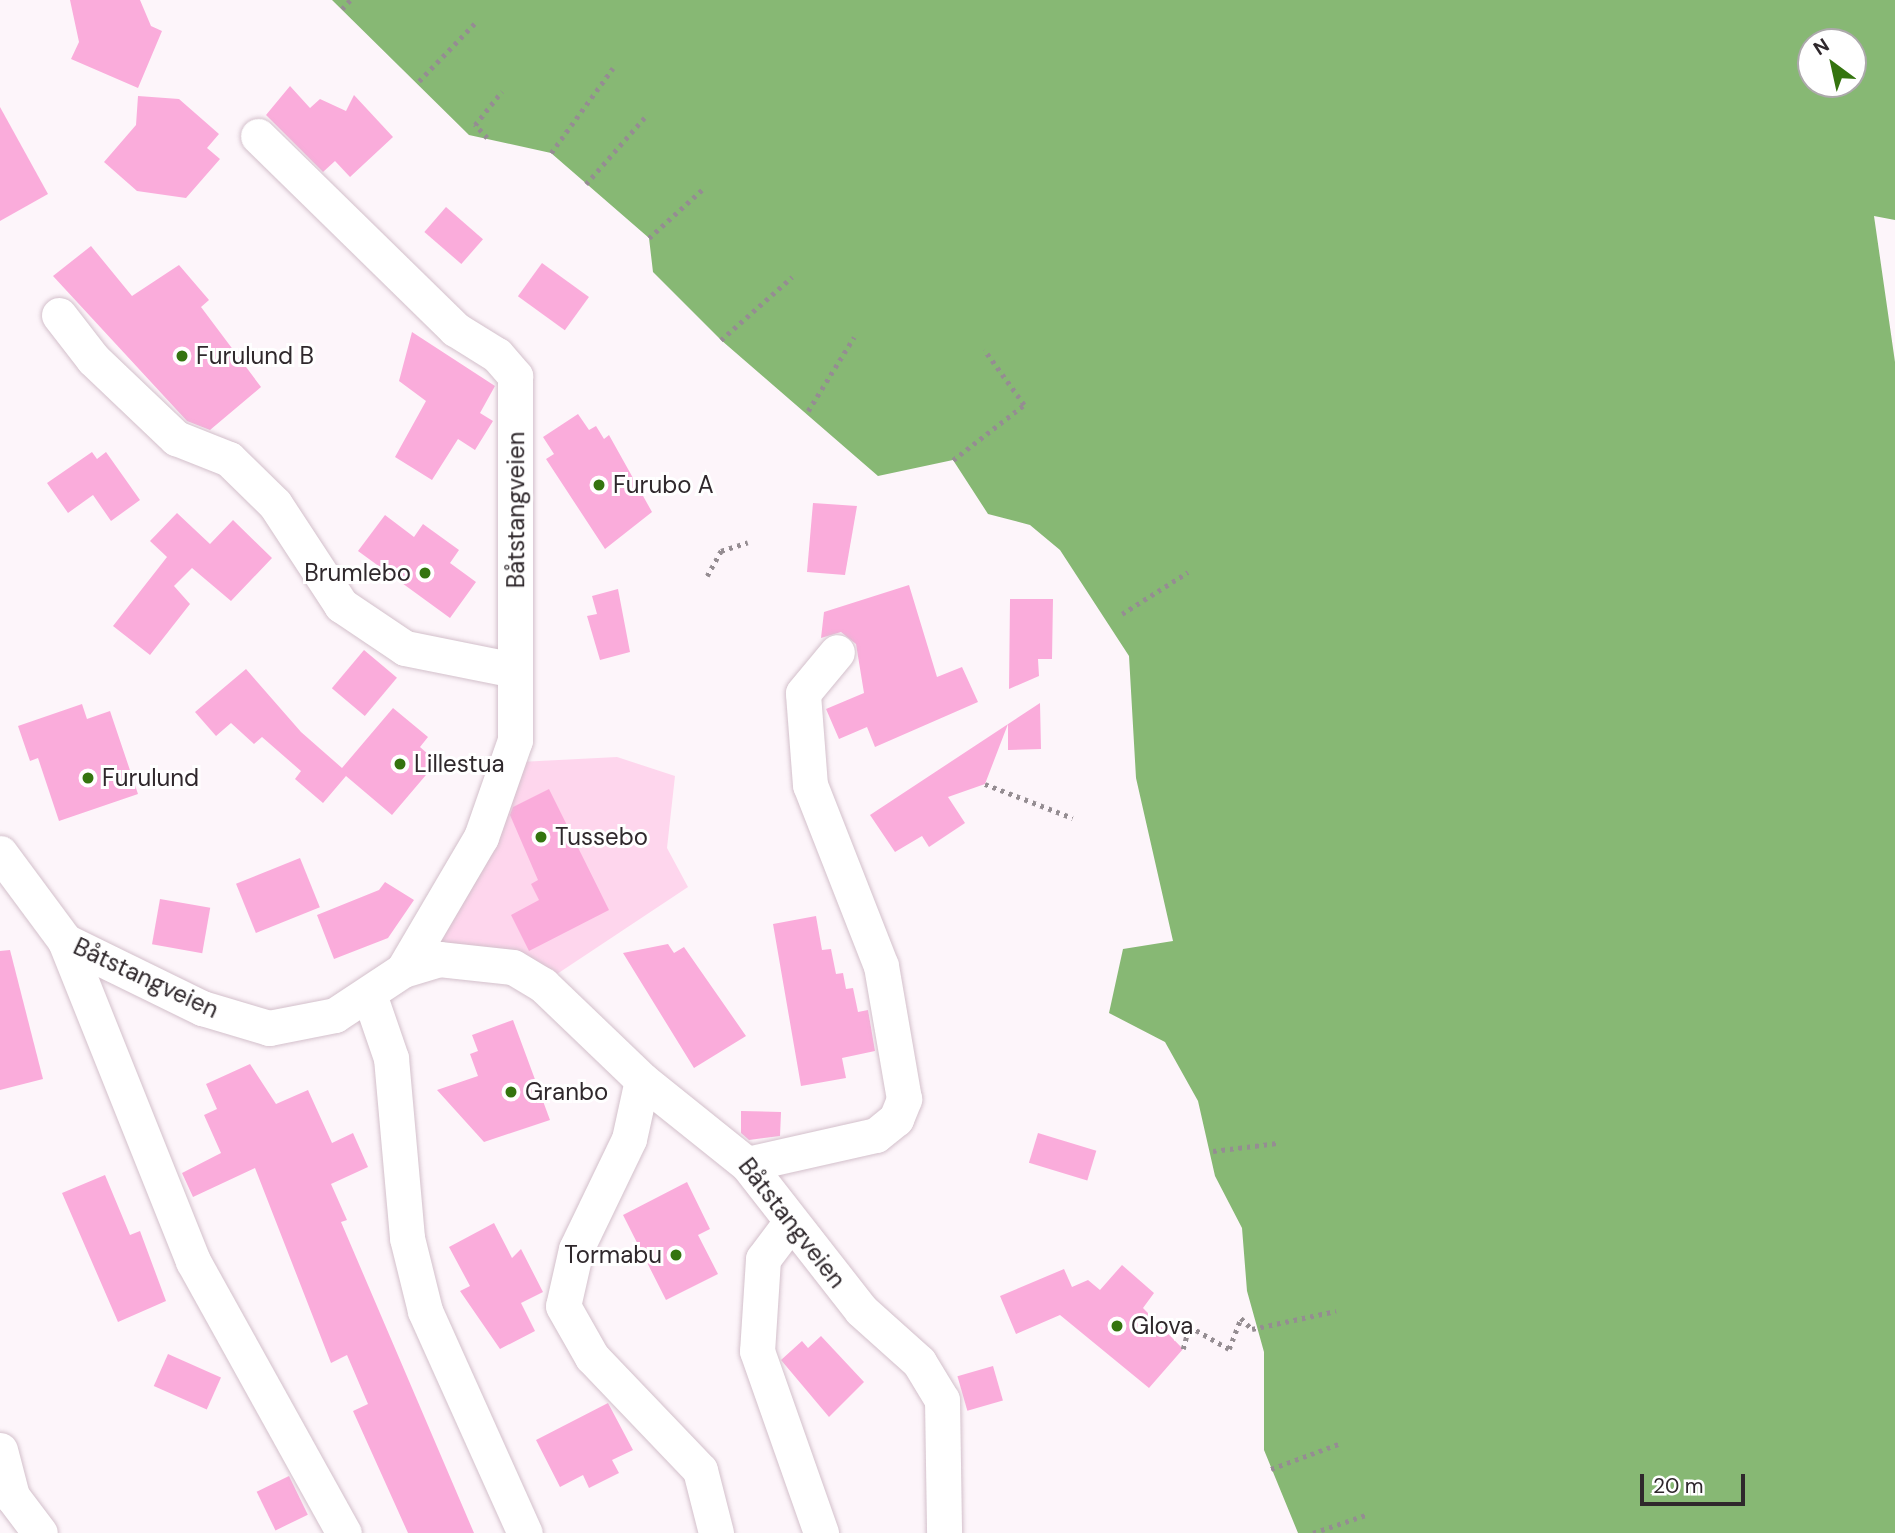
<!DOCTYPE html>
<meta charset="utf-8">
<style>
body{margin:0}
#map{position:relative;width:1895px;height:1533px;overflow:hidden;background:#fdf5fa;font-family:"DM Sans",sans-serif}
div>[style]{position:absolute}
.green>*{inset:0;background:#fed6ed}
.water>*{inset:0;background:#87b874}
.building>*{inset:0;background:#faacdb;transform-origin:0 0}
.path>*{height:4.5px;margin-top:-2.25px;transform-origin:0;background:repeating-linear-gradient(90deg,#958d92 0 3.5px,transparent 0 8.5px)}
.roads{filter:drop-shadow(0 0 2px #d3c0cb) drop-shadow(0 0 2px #d3c0cb)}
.minor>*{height:35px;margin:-17.5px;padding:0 17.5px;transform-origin:17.5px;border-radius:17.5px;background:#fff}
.dots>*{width:19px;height:19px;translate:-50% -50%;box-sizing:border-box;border:4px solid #fff;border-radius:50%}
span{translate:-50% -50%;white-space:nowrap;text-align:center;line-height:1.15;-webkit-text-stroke:6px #fff;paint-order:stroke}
.poi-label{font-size:24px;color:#2f282c}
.left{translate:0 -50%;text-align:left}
.right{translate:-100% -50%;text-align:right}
.street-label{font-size:24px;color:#2f282c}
.north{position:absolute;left:1797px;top:28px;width:70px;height:70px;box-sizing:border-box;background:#fff;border:2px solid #aca9ab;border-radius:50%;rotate:327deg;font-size:19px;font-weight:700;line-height:28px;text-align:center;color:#2f282c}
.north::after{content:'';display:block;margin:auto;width:24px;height:32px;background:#34740f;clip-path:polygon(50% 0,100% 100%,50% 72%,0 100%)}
.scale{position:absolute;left:1640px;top:1474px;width:105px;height:32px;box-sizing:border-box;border:4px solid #2f282c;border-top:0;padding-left:9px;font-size:21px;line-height:24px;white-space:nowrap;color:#2f282c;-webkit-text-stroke:5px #fff;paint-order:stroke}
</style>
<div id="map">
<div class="green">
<i style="clip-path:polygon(617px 757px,675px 776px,667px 848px,688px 887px,551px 978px,449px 950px,433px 937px,520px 762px)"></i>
</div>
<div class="water">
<i style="clip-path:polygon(evenodd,332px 0,1895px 0,1895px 220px,1874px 216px,1895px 362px,1895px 1533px,1298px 1533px,1264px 1450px,1264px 1352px,1247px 1291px,1242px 1228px,1215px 1176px,1198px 1101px,1165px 1042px,1109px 1013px,1123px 949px,1173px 941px,1136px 778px,1129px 656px,1060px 550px,1030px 525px,988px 514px,953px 460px,878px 476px,721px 340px,653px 272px,649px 238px,551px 153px,469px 135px,332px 0,1811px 42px,1853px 42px,1853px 84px,1811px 84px,1811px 42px)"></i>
</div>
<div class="building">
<i style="clip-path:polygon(70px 0,140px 0,151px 26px,162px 31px,138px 88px,71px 59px,79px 42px)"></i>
<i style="clip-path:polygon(290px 86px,310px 108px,320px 99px,346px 111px,354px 95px,393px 137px,350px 177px,335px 161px,323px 172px,266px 115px)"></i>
<i style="clip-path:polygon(138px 96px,179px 99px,219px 134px,207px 148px,220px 159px,186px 198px,137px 191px,104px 162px,136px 125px)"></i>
<i style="clip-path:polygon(0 107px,48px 194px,0 221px)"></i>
<i style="left:446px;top:207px;width:49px;height:33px;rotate:41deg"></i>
<i style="clip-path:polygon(91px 246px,132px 296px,179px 265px,209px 300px,201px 307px,261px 387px,210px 430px,187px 421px,53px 276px)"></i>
<i style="left:542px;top:263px;width:58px;height:41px;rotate:36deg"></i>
<i style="clip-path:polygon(412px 332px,495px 386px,480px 413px,493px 421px,475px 450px,458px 439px,432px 480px,395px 457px,426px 401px,399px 381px)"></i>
<i style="clip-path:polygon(578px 414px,589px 430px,596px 426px,604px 439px,609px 435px,652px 512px,605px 549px,546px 459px,554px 454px,543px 437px)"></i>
<i style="clip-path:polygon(92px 452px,97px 459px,106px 452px,140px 500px,111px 521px,93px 495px,68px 513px,47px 483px)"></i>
<i style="clip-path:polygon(813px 503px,857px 506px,845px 575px,807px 572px)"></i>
<i style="clip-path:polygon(177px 513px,210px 544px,233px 520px,272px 558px,231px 601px,192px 568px,174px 586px,190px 604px,150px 655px,113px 626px,167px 557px,150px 541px)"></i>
<i style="clip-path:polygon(385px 515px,414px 537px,423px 524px,459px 550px,450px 563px,476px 582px,450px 618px,358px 551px)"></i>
<i style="clip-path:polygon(909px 585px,937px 677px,962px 667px,978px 702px,875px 747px,867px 727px,839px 739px,826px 709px,864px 693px,856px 644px,841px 632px,821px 638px,824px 612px)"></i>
<i style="clip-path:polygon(618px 589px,630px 652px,600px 660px,587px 616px,597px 614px,592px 596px)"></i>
<i style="clip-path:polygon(1010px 599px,1053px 599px,1052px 659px,1038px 659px,1039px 676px,1009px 689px)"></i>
<i style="left:364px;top:650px;width:43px;height:50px;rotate:40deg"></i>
<i style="clip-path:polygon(246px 669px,301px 732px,342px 768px,393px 708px,428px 737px,420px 747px,437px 762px,392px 815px,346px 776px,323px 803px,295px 779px,301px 771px,262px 737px,254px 744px,231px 723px,216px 736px,195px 712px)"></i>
<i style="clip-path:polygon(1040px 703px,1041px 749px,1008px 750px,1008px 724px,985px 784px,948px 797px,965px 823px,929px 847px,922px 836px,895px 852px,870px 815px)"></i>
<i style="clip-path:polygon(82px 704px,87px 719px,110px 711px,138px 794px,59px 821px,38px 758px,30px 761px,18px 726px)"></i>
<i style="clip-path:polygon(549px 789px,609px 910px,529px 951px,511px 915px,539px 900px,531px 884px,538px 880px,510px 815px,513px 807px)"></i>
<i style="left:300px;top:858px;width:53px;height:69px;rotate:68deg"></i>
<i style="clip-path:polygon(385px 882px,414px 900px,388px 938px,334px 959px,317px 915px,379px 890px)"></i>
<i style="left:160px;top:899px;width:51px;height:46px;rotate:10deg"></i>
<i style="clip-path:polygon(816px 916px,822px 950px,831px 949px,836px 974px,843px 973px,846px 989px,853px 988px,858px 1012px,868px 1010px,875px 1051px,842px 1058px,846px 1078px,801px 1086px,773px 924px)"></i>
<i style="clip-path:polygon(668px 944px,674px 953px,684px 947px,746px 1036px,694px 1068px,623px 953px)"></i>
<i style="clip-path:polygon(10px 950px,43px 1079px,0 1090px,0 951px)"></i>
<i style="clip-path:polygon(513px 1020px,550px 1120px,484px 1142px,437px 1090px,478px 1076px,470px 1054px,478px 1051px,472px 1035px)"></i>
<i style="clip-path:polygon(250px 1064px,276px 1104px,308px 1090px,332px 1143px,353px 1133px,368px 1167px,331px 1184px,347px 1220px,341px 1222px,474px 1533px,408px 1533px,353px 1411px,368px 1404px,347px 1355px,331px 1363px,255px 1168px,193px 1197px,182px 1173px,221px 1153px,204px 1115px,217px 1109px,206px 1084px)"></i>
<i style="clip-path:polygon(741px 1111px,781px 1112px,780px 1136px,749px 1140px,741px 1133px)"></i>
<i style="left:1038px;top:1133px;width:61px;height:31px;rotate:17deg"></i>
<i style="clip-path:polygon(105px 1175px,130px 1235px,140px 1231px,166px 1301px,118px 1322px,62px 1193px)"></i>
<i style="clip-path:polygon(687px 1182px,710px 1229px,698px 1235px,718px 1274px,666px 1300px,623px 1215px)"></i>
<i style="clip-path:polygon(494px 1223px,512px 1258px,521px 1249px,543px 1292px,521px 1303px,535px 1331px,500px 1349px,460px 1291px,470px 1286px,449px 1247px)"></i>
<i style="clip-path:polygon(1122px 1265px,1154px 1293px,1143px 1308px,1183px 1349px,1149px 1388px,1060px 1315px,1016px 1334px,1000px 1296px,1064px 1269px,1072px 1287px,1088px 1280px,1100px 1290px)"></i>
<i style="clip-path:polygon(821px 1336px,864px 1382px,829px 1417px,781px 1360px,802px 1341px,808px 1348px)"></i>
<i style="left:168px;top:1354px;width:58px;height:35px;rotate:24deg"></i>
<i style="left:993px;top:1366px;width:36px;height:37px;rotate:74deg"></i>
<i style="clip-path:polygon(608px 1403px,633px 1450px,612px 1460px,619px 1473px,589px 1488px,583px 1475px,560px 1487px,536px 1440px)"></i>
<i style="left:289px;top:1476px;width:43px;height:36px;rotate:64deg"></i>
</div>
<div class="path">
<i style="left:342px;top:9px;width:12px;rotate:-48deg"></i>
<i style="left:419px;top:81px;width:83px;rotate:-46deg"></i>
<i style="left:487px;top:138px;width:18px;rotate:-133deg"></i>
<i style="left:475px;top:125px;width:43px;rotate:-51.5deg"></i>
<i style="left:551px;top:153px;width:105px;rotate:-53.9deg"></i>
<i style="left:586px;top:184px;width:91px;rotate:-48.6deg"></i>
<i style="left:649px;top:238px;width:74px;rotate:-42.3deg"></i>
<i style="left:721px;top:340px;width:95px;rotate:-41.6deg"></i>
<i style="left:808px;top:411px;width:87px;rotate:-58.1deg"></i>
<i style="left:953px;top:460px;width:90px;rotate:-37.8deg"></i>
<i style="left:1024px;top:405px;width:68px;rotate:-126deg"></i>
<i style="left:707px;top:576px;width:29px;rotate:-61deg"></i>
<i style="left:721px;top:551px;width:28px;rotate:-18deg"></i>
<i style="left:1122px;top:614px;width:78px;rotate:-32.5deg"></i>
<i style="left:985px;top:784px;width:94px;rotate:21.1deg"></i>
<i style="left:1213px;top:1151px;width:64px;rotate:-7.1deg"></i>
<i style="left:1183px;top:1349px;width:24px;rotate:-75deg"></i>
<i style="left:1189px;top:1326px;width:46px;rotate:29.9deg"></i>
<i style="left:1229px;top:1349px;width:33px;rotate:-69deg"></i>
<i style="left:1241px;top:1318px;width:16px;rotate:45deg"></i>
<i style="left:1252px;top:1329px;width:86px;rotate:-12.1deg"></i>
<i style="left:1271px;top:1469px;width:75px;rotate:-20.4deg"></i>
<i style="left:1313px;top:1533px;width:56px;rotate:-18.8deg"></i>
</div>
<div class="roads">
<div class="minor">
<i style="left:258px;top:136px;width:276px;rotate:44.4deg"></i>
<i style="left:455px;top:329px;width:49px;rotate:31.8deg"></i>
<i style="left:497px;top:355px;width:28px;rotate:49deg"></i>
<i style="left:515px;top:376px;width:364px;rotate:90deg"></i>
<i style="left:515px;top:740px;width:103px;rotate:109.3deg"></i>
<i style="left:481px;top:837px;width:154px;rotate:120.4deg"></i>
<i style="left:59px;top:315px;width:56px;rotate:52.3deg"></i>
<i style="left:93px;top:359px;width:115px;rotate:43.6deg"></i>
<i style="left:176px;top:438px;width:57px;rotate:21.6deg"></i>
<i style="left:229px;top:459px;width:64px;rotate:44.4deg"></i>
<i style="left:275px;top:504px;width:121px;rotate:56.8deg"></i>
<i style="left:341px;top:605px;width:77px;rotate:33.9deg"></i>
<i style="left:405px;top:648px;width:111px;rotate:11.4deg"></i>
<i style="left:0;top:853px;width:109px;rotate:53.5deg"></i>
<i style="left:65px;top:941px;width:153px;rotate:26.1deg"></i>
<i style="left:202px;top:1008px;width:70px;rotate:16.6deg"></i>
<i style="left:269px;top:1028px;width:67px;rotate:-11.1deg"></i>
<i style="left:335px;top:1015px;width:82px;rotate:-33.5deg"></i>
<i style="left:403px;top:970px;width:38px;rotate:-17deg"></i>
<i style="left:439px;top:959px;width:74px;rotate:6.2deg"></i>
<i style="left:513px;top:967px;width:35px;rotate:31deg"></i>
<i style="left:543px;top:985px;width:137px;rotate:43.8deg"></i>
<i style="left:642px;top:1080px;width:134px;rotate:38.7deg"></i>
<i style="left:747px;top:1164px;width:185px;rotate:52deg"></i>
<i style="left:861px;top:1310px;width:78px;rotate:41.9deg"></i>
<i style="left:919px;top:1362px;width:44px;rotate:58.8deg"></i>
<i style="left:942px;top:1400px;width:133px;rotate:89.1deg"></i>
<i style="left:65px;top:941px;width:345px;rotate:68.2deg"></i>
<i style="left:193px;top:1261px;width:311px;rotate:61deg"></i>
<i style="left:370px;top:997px;width:65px;rotate:71deg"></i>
<i style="left:391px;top:1058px;width:181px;rotate:84.9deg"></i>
<i style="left:407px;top:1238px;width:75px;rotate:76.1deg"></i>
<i style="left:425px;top:1311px;width:243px;rotate:65.8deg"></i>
<i style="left:642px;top:1080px;width:60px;rotate:102.4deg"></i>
<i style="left:629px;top:1139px;width:122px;rotate:115.7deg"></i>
<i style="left:576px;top:1249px;width:58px;rotate:102.8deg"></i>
<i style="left:563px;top:1306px;width:59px;rotate:60.4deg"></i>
<i style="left:592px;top:1357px;width:156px;rotate:46.3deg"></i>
<i style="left:700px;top:1470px;width:65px;rotate:75.7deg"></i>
<i style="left:747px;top:1164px;width:132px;rotate:-12.7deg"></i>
<i style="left:876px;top:1135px;width:26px;rotate:-39deg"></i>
<i style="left:896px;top:1119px;width:22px;rotate:-68deg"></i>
<i style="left:904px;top:1099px;width:135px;rotate:-99.8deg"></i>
<i style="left:881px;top:966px;width:194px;rotate:-111.4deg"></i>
<i style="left:810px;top:785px;width:92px;rotate:-94.4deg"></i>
<i style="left:803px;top:693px;width:53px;rotate:-50.3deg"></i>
<i style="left:790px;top:1223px;width:45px;rotate:126.9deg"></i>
<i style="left:763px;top:1259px;width:92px;rotate:93.7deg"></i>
<i style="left:757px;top:1351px;width:193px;rotate:70.6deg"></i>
<i style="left:0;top:1450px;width:48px;rotate:75.4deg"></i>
<i style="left:12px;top:1496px;width:46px;rotate:52.9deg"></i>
</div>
</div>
<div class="dots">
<i style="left:182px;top:356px;background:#34740f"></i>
<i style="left:599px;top:485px;background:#34740f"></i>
<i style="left:425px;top:573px;background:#34740f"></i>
<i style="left:400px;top:764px;background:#34740f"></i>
<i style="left:88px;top:778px;background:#34740f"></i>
<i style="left:541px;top:837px;background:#34740f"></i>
<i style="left:511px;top:1092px;background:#34740f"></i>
<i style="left:676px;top:1255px;background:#34740f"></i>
<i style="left:1117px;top:1326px;background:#34740f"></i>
</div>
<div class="poi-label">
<span class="left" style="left:196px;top:356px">Furulund B</span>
<span class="left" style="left:613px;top:485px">Furubo A</span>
<span class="right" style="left:411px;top:573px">Brumlebo</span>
<span class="left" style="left:414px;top:764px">Lillestua</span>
<span class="left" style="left:102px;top:778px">Furulund</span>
<span class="left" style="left:555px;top:837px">Tussebo</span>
<span class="left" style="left:525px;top:1092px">Granbo</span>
<span class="right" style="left:662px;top:1255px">Tormabu</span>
<span class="left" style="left:1131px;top:1326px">Glova</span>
</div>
<div class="street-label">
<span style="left:516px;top:510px;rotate:-90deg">Båtstangveien</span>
<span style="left:146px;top:978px;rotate:25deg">Båtstangveien</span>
<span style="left:792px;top:1223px;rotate:52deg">Båtstangveien</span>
</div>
<div class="north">N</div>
<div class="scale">20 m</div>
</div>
